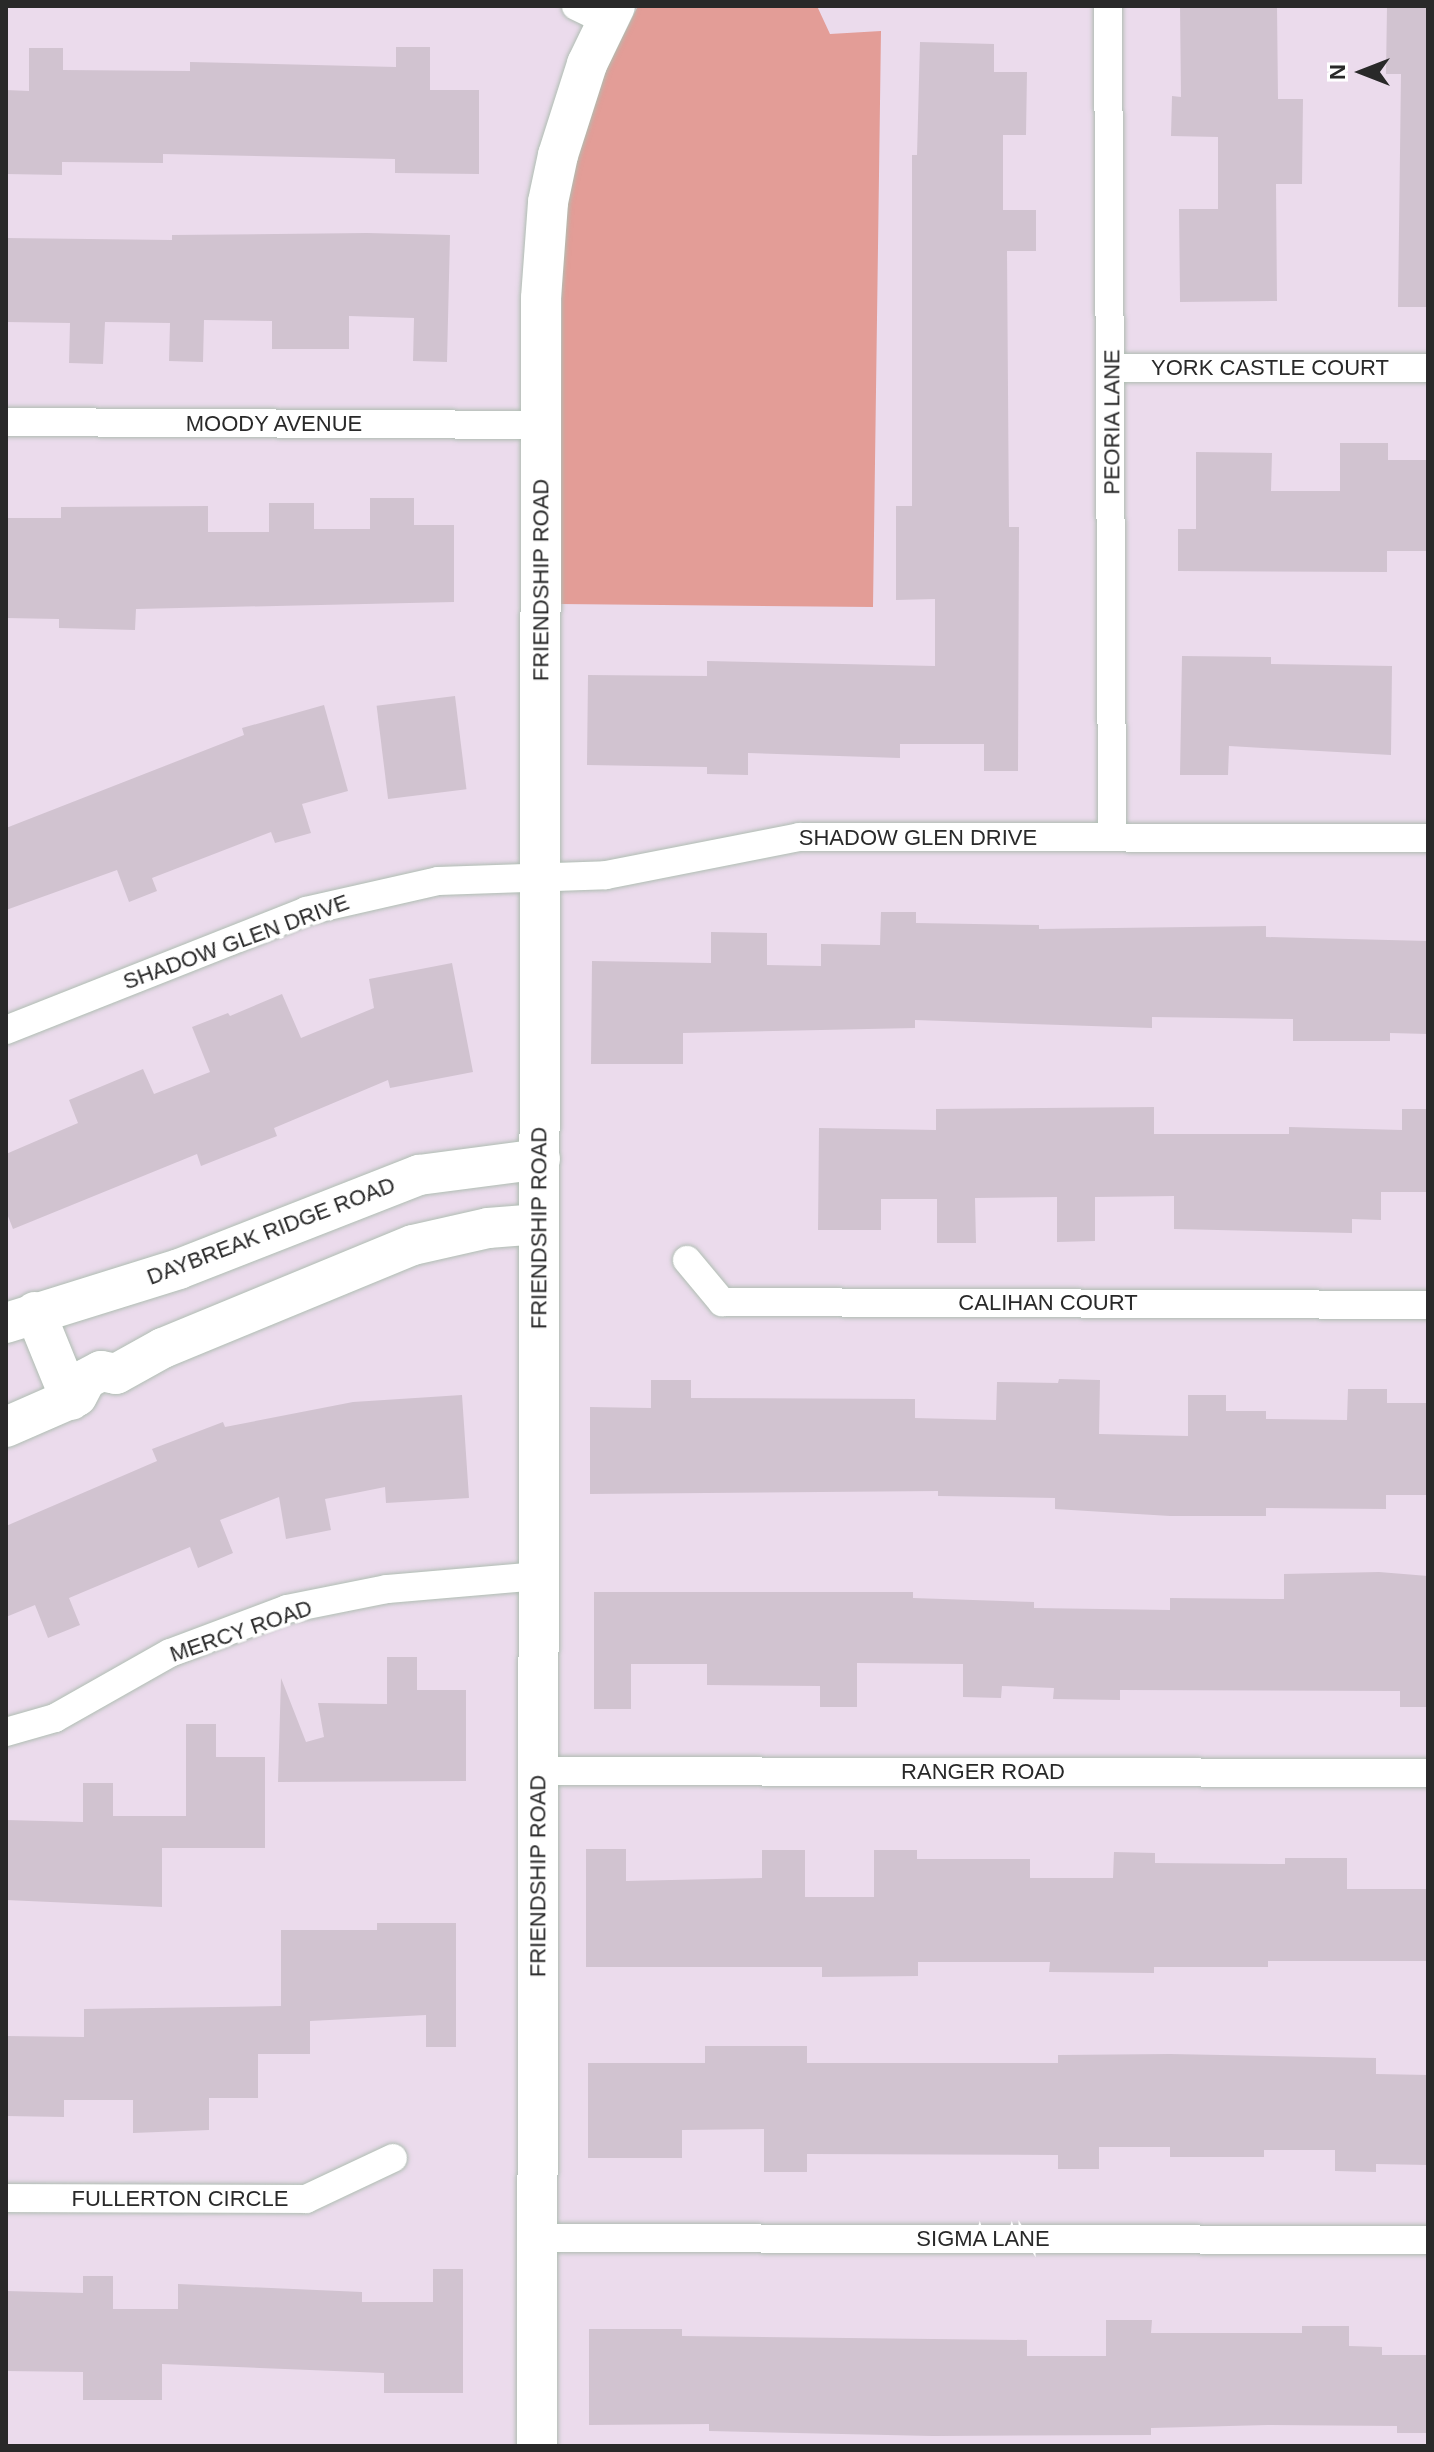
<!DOCTYPE html>
<style>
body{margin:0}
#map{position:relative;width:1434px;height:2452px;overflow:hidden;background:#ebdbec;font-family:Arial,sans-serif}
div>[style]{position:absolute}
.green>*{inset:0;background:#e39d97}
.building>*{inset:0;background:#d1c3d0;transform-origin:0 0}
.roads{filter:drop-shadow(0 0 2px #afbdb2) drop-shadow(0 0 2px #afbdb2)}
.street>*{height:28px;margin:-14px;padding:0 14px;transform-origin:14px;border-radius:14px;background:#fff}
.secondary>*{height:40px;margin:-20px;padding:0 20px;transform-origin:20px;border-radius:20px;background:#fff}
span{translate:-50% -50%;white-space:nowrap;text-align:center;line-height:1.15;-webkit-text-stroke:7px #fff;paint-order:stroke}
.street-label{font-size:22px;color:#292929}
.frame{position:absolute;inset:0;border:8px solid #292929;pointer-events:none}
.north{position:absolute;left:1322px;top:32px;width:80px;height:80px;-webkit-text-stroke:6px #fff;paint-order:stroke;rotate:270deg;font-size:22px;font-weight:700;line-height:32px;text-align:center;color:#292929}
.north::after{content:'';display:block;margin:auto;width:28px;height:36px;background:#292929;clip-path:polygon(50% 0,100% 100%,50% 72%,0 100%)}
</style>
<div id="map">
<div class="green">
<i style="clip-path:polygon(638px 6px,817px 6px,830px 34px,881px 31px,873px 607px,560px 604px,562px 203px,600px 82px)"></i>
</div>
<div class="building">
<i style="clip-path:polygon(1180px 6px,1277px 6px,1278px 99px,1303px 99px,1302px 184px,1276px 184px,1277px 301px,1180px 302px,1179px 209px,1218px 209px,1218px 137px,1171px 136px,1172px 96px,1181px 97px)"></i>
<i style="clip-path:polygon(1387px 6px,1428px 6px,1428px 307px,1398px 307px,1401px 74px,1386px 74px)"></i>
<i style="clip-path:polygon(920px 42px,994px 44px,994px 72px,1027px 72px,1026px 135px,1003px 135px,1003px 210px,1036px 210px,1036px 251px,1007px 251px,1009px 527px,1019px 527px,1018px 771px,984px 771px,984px 744px,900px 744px,900px 758px,748px 753px,748px 775px,707px 774px,707px 767px,587px 765px,588px 675px,707px 676px,707px 661px,935px 666px,935px 599px,896px 600px,896px 506px,912px 506px,912px 155px,917px 155px)"></i>
<i style="clip-path:polygon(396px 47px,430px 47px,430px 90px,479px 90px,479px 174px,395px 173px,395px 159px,163px 154px,163px 163px,62px 162px,62px 175px,6px 174px,6px 90px,29px 91px,29px 48px,63px 48px,63px 70px,190px 71px,190px 62px,396px 67px)"></i>
<i style="clip-path:polygon(367px 233px,450px 235px,447px 362px,413px 361px,414px 318px,349px 316px,349px 349px,272px 349px,272px 321px,204px 320px,203px 362px,169px 361px,170px 323px,105px 322px,103px 364px,69px 363px,70px 323px,6px 322px,6px 238px,172px 240px,172px 235px)"></i>
<i style="clip-path:polygon(1340px 443px,1388px 443px,1388px 460px,1428px 460px,1428px 551px,1387px 551px,1387px 572px,1178px 571px,1178px 529px,1196px 529px,1196px 452px,1272px 453px,1271px 491px,1340px 491px)"></i>
<i style="clip-path:polygon(370px 498px,414px 498px,414px 525px,454px 525px,454px 602px,136px 609px,135px 630px,59px 628px,59px 619px,6px 618px,6px 518px,61px 518px,61px 507px,208px 506px,208px 532px,269px 532px,269px 503px,314px 503px,314px 529px,370px 529px)"></i>
<i style="clip-path:polygon(1182px 656px,1271px 657px,1271px 664px,1392px 666px,1391px 755px,1229px 746px,1228px 775px,1180px 775px)"></i>
<i style="left:455px;top:696px;width:94px;height:79px;rotate:83deg"></i>
<i style="clip-path:polygon(324px 705px,348px 791px,302px 804px,311px 833px,275px 843px,271px 832px,152px 878px,157px 891px,129px 902px,117px 870px,6px 910px,6px 828px,244px 735px,242px 728px)"></i>
<i style="clip-path:polygon(881px 912px,916px 912px,916px 923px,1039px 925px,1039px 929px,1266px 926px,1266px 937px,1428px 941px,1428px 1034px,1390px 1033px,1390px 1041px,1293px 1041px,1293px 1019px,1152px 1017px,1152px 1028px,915px 1020px,915px 1028px,683px 1033px,683px 1064px,591px 1064px,592px 961px,711px 963px,711px 932px,767px 933px,767px 965px,821px 966px,821px 944px,880px 945px)"></i>
<i style="clip-path:polygon(452px 963px,473px 1072px,390px 1088px,388px 1080px,274px 1128px,277px 1136px,201px 1166px,197px 1154px,13px 1229px,6px 1211px,6px 1154px,78px 1123px,69px 1100px,143px 1069px,154px 1094px,210px 1072px,192px 1027px,228px 1013px,230px 1016px,282px 994px,301px 1038px,374px 1008px,369px 979px)"></i>
<i style="clip-path:polygon(1154px 1107px,1154px 1134px,1289px 1134px,1289px 1127px,1402px 1130px,1402px 1109px,1428px 1109px,1428px 1192px,1381px 1192px,1381px 1220px,1352px 1219px,1352px 1233px,1174px 1229px,1174px 1196px,1095px 1197px,1095px 1241px,1057px 1242px,1057px 1197px,975px 1198px,976px 1243px,937px 1243px,937px 1199px,881px 1199px,881px 1230px,818px 1230px,819px 1128px,936px 1130px,936px 1109px)"></i>
<i style="clip-path:polygon(1059px 1379px,1100px 1380px,1099px 1434px,1188px 1436px,1188px 1395px,1226px 1395px,1226px 1411px,1266px 1411px,1266px 1419px,1347px 1420px,1348px 1389px,1387px 1389px,1387px 1403px,1428px 1403px,1428px 1495px,1386px 1495px,1386px 1509px,1266px 1508px,1266px 1516px,1170px 1516px,1055px 1509px,1055px 1498px,938px 1496px,938px 1491px,590px 1494px,590px 1407px,651px 1408px,651px 1380px,691px 1380px,691px 1398px,915px 1399px,915px 1418px,996px 1420px,997px 1382px,1058px 1383px)"></i>
<i style="clip-path:polygon(462px 1395px,469px 1498px,386px 1503px,385px 1487px,325px 1499px,331px 1530px,286px 1539px,279px 1497px,220px 1520px,233px 1553px,198px 1568px,190px 1547px,69px 1598px,80px 1625px,48px 1638px,35px 1605px,6px 1617px,6px 1526px,157px 1461px,152px 1449px,223px 1422px,225px 1427px,353px 1402px)"></i>
<i style="clip-path:polygon(1379px 1572px,1428px 1576px,1428px 1707px,1400px 1707px,1400px 1691px,1120px 1690px,1120px 1700px,1053px 1699px,1054px 1688px,1002px 1686px,1001px 1698px,963px 1697px,963px 1664px,857px 1663px,857px 1707px,820px 1707px,820px 1686px,707px 1685px,707px 1664px,631px 1664px,631px 1709px,594px 1709px,594px 1592px,913px 1592px,913px 1598px,1034px 1602px,1034px 1608px,1170px 1610px,1170px 1598px,1284px 1599px,1284px 1574px)"></i>
<i style="clip-path:polygon(387px 1657px,417px 1657px,417px 1690px,466px 1690px,466px 1781px,278px 1782px,281px 1678px,306px 1742px,324px 1737px,318px 1703px,387px 1704px)"></i>
<i style="clip-path:polygon(186px 1724px,216px 1724px,216px 1757px,265px 1757px,265px 1848px,162px 1848px,162px 1907px,6px 1900px,6px 1820px,83px 1822px,83px 1783px,113px 1783px,113px 1816px,186px 1816px)"></i>
<i style="clip-path:polygon(586px 1849px,626px 1849px,626px 1881px,762px 1878px,762px 1850px,805px 1850px,805px 1897px,874px 1897px,874px 1850px,917px 1850px,917px 1859px,1030px 1859px,1030px 1878px,1113px 1878px,1114px 1852px,1155px 1853px,1155px 1863px,1285px 1864px,1285px 1858px,1347px 1858px,1347px 1889px,1428px 1889px,1428px 1961px,1268px 1961px,1268px 1967px,1154px 1967px,1154px 1973px,1049px 1972px,1050px 1962px,918px 1962px,918px 1976px,822px 1977px,822px 1967px,586px 1967px)"></i>
<i style="clip-path:polygon(377px 1923px,456px 1923px,456px 2047px,426px 2047px,426px 2015px,310px 2021px,310px 2054px,258px 2054px,258px 2098px,209px 2098px,209px 2130px,133px 2133px,133px 2100px,64px 2100px,64px 2117px,6px 2116px,6px 2036px,84px 2037px,84px 2009px,281px 2006px,281px 1930px,377px 1930px)"></i>
<i style="clip-path:polygon(705px 2046px,807px 2046px,807px 2063px,1058px 2063px,1058px 2055px,1170px 2054px,1376px 2058px,1376px 2074px,1428px 2075px,1428px 2165px,1376px 2164px,1376px 2172px,1335px 2171px,1335px 2150px,1264px 2150px,1264px 2157px,1170px 2157px,1170px 2147px,1099px 2147px,1099px 2169px,1058px 2169px,1058px 2155px,807px 2154px,807px 2172px,764px 2172px,764px 2129px,682px 2130px,682px 2158px,588px 2158px,588px 2063px,705px 2063px)"></i>
<i style="clip-path:polygon(433px 2269px,463px 2269px,463px 2393px,384px 2393px,384px 2373px,162px 2364px,162px 2400px,83px 2400px,83px 2372px,6px 2371px,6px 2291px,83px 2293px,83px 2276px,113px 2276px,113px 2309px,178px 2309px,178px 2284px,362px 2292px,362px 2302px,433px 2302px)"></i>
<i style="clip-path:polygon(1106px 2320px,1152px 2320px,1151px 2333px,1302px 2333px,1302px 2326px,1349px 2326px,1349px 2346px,1382px 2347px,1382px 2355px,1428px 2355px,1428px 2433px,1397px 2433px,1397px 2426px,1268px 2425px,1151px 2428px,1151px 2435px,933px 2436px,709px 2431px,709px 2424px,589px 2425px,589px 2329px,682px 2329px,682px 2336px,1027px 2340px,1027px 2356px,1106px 2356px)"></i>
</div>
<div class="roads">
<div class="street">
<i style="left:576px;top:6px;width:34px;rotate:26deg"></i>
<i style="left:1108px;top:6px;width:831px;rotate:89.72deg"></i>
<i style="left:1112px;top:368px;width:316px"></i>
<i style="left:6px;top:422px;width:535px;rotate:0.32deg"></i>
<i style="left:6px;top:1030px;width:323px;rotate:-21.6deg"></i>
<i style="left:306px;top:911px;width:135px;rotate:-12.8deg"></i>
<i style="left:438px;top:881px;width:168px;rotate:-2deg"></i>
<i style="left:606px;top:875px;width:197px;rotate:-11.1deg"></i>
<i style="left:799px;top:837px;width:629px;rotate:0.09deg"></i>
<i style="left:687px;top:1260px;width:55px;rotate:50.2deg"></i>
<i style="left:722px;top:1302px;width:706px;rotate:0.24deg"></i>
<i style="left:6px;top:1732px;width:51px;rotate:-15.9deg"></i>
<i style="left:55px;top:1718px;width:132px;rotate:-29.5deg"></i>
<i style="left:170px;top:1653px;width:125px;rotate:-20.6deg"></i>
<i style="left:287px;top:1609px;width:102px;rotate:-11.3deg"></i>
<i style="left:387px;top:1589px;width:153px;rotate:-4.9deg"></i>
<i style="left:538px;top:1771px;width:890px;rotate:0.13deg"></i>
<i style="left:6px;top:2198px;width:300px;rotate:0.2deg"></i>
<i style="left:306px;top:2199px;width:96px;rotate:-25.2deg"></i>
<i style="left:537px;top:2238px;width:891px;rotate:0.13deg"></i>
</div>
<div class="secondary">
<i style="left:35px;top:1312px;width:95px;rotate:67.8deg"></i>
<i style="left:6px;top:1323px;width:181px;rotate:-17.3deg"></i>
<i style="left:179px;top:1269px;width:258px;rotate:-21.4deg"></i>
<i style="left:419px;top:1175px;width:122px;rotate:-7.5deg"></i>
<i style="left:6px;top:1427px;width:77px;rotate:-23.6deg"></i>
<i style="left:77px;top:1396px;width:19px;rotate:-62deg"></i>
<i style="left:86px;top:1379px;width:17px;rotate:-28deg"></i>
<i style="left:101px;top:1371px;width:15px;rotate:11deg"></i>
<i style="left:116px;top:1374px;width:54px;rotate:-29deg"></i>
<i style="left:163px;top:1348px;width:270px;rotate:-22.4deg"></i>
<i style="left:413px;top:1245px;width:77px;rotate:-12.8deg"></i>
<i style="left:488px;top:1228px;width:51px;rotate:-4.5deg"></i>
<i style="left:537px;top:2446px;width:2148px;rotate:-89.89deg"></i>
<i style="left:541px;top:298px;width:96px;rotate:-85.8deg"></i>
<i style="left:548px;top:202px;width:48px;rotate:-78deg"></i>
<i style="left:558px;top:155px;width:96px;rotate:-72.3deg"></i>
<i style="left:587px;top:64px;width:64px;rotate:-64.2deg"></i>
</div>
</div>
<div class="street-label">
<span style="left:1270px;top:368px">YORK CASTLE COURT</span>
<span style="left:1112px;top:422px;rotate:-90deg">PEORIA LANE</span>
<span style="left:274px;top:424px">MOODY AVENUE</span>
<span style="left:541px;top:580px;rotate:-90deg">FRIENDSHIP ROAD</span>
<span style="left:918px;top:838px">SHADOW GLEN DRIVE</span>
<span style="left:236px;top:942px;rotate:-20deg">SHADOW GLEN DRIVE</span>
<span style="left:539px;top:1228px;rotate:-90deg">FRIENDSHIP ROAD</span>
<span style="left:271px;top:1231px;rotate:-21deg">DAYBREAK RIDGE ROAD</span>
<span style="left:1048px;top:1303px">CALIHAN COURT</span>
<span style="left:241px;top:1631px;rotate:-19deg">MERCY ROAD</span>
<span style="left:983px;top:1772px">RANGER ROAD</span>
<span style="left:538px;top:1876px;rotate:-90deg">FRIENDSHIP ROAD</span>
<span style="left:180px;top:2199px">FULLERTON CIRCLE</span>
<span style="left:983px;top:2239px">SIGMA LANE</span>
</div>
<div class="frame"></div>
<div class="north">N</div>
</div>
